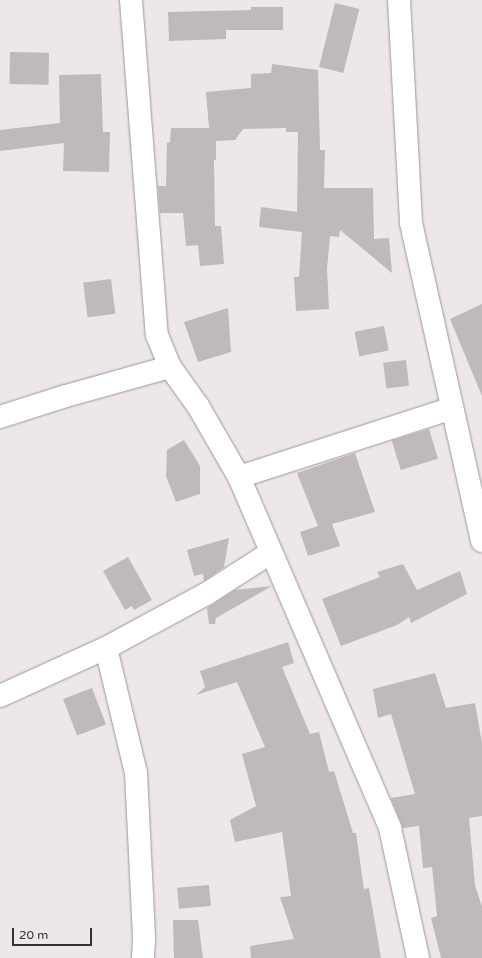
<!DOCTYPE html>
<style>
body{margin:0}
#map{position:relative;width:482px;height:958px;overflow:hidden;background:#ede7ea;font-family:"Varela Round",sans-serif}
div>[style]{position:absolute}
.building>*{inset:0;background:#bfb8bc;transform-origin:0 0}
.roads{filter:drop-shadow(0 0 1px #9d979a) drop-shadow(0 0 1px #9d979a)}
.minor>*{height:22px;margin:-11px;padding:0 11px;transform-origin:11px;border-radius:11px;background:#fff}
span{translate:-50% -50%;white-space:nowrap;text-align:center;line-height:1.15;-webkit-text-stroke:3px #ede7ea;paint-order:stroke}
.scale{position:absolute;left:12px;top:928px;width:80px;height:18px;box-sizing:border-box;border:2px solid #333132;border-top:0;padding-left:5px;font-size:12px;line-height:14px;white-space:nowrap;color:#333132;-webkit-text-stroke:3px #ede7ea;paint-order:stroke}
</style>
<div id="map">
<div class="building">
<i style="left:335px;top:3px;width:25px;height:66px;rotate:14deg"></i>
<i style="clip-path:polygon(251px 7px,283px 7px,283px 30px,226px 30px,226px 39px,169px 41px,168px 12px,251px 10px)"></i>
<i style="left:10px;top:52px;width:39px;height:32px;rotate:1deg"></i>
<i style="clip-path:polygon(272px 64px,318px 70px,320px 150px,325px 150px,324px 188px,373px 188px,374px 239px,389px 238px,392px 273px,340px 230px,339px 237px,330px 236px,327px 269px,329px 309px,296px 311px,294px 277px,299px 277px,302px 232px,259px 227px,261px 207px,297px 212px,298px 132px,286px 132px,286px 128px,243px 129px,235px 140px,216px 141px,216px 160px,214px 160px,215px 226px,221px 226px,224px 264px,200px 266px,198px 245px,186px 246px,183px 213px,160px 213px,158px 186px,166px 186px,167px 143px,170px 142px,171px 128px,209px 128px,206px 92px,251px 88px,251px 74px,271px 73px)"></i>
<i style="clip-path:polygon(101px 74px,103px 132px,110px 132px,109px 172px,63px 171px,64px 143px,0 151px,0 130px,60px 123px,59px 75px)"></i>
<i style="left:111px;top:279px;width:35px;height:28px;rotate:83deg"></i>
<i style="clip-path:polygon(482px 304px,482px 396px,450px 319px)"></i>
<i style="clip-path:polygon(228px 308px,231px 352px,198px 362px,184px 322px)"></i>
<i style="left:384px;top:326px;width:25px;height:30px;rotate:79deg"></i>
<i style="left:406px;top:360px;width:26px;height:23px;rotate:83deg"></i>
<i style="left:429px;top:429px;width:31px;height:39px;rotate:73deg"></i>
<i style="clip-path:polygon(184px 440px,200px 466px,200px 494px,176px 502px,166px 476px,167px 450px)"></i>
<i style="clip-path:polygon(355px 453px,375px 512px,332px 524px,340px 546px,308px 556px,300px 532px,318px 526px,297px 473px)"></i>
<i style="clip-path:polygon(229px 538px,224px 567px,204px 581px,203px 574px,194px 576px,187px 550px)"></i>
<i style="clip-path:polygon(128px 557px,152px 600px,134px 610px,132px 606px,125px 610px,103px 571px)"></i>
<i style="clip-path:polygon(403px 564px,417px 590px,460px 571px,467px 594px,411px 623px,409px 617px,397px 625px,341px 646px,322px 599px,380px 577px,377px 572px)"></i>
<i style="clip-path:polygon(272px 586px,216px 618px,215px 624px,209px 624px,207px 608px,235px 590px)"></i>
<i style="clip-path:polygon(288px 642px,294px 663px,282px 667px,310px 734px,319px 732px,329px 772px,334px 771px,353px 833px,356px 833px,364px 889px,369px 888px,381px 958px,251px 958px,250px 946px,294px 939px,280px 897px,291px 896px,282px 832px,235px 842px,230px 820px,256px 806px,242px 754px,265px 747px,237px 682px,196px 695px,205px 687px,200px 671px)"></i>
<i style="clip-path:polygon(435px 673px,446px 708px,475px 703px,482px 743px,482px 816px,469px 818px,475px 885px,482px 907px,482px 958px,441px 958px,431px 918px,437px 916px,432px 867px,423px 868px,419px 826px,403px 828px,391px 798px,415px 794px,391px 714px,378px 718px,373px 689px)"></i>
<i style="left:92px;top:688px;width:39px;height:31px;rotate:69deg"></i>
<i style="left:209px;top:885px;width:21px;height:32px;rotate:85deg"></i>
<i style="clip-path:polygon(173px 920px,198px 920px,203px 958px,174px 958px)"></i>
</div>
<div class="roads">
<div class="minor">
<i style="left:131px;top:0;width:336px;rotate:85.6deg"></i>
<i style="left:157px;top:335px;width:35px;rotate:68deg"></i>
<i style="left:170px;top:367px;width:48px;rotate:54.3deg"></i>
<i style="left:198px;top:406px;width:82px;rotate:60deg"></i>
<i style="left:239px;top:477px;width:382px;rotate:66.7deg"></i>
<i style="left:390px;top:828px;width:133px;rotate:77.8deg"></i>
<i style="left:399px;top:0;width:223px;rotate:86.9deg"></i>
<i style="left:411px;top:223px;width:326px;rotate:77.4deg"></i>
<i style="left:0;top:417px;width:69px;rotate:-17.7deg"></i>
<i style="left:66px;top:396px;width:108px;rotate:-15.6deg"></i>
<i style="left:239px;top:477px;width:224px;rotate:-17.9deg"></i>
<i style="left:106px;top:648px;width:129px;rotate:76.5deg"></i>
<i style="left:136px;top:773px;width:166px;rotate:87.2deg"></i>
<i style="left:144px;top:939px;width:19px;rotate:93deg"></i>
<i style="left:0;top:696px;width:116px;rotate:-24.4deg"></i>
<i style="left:106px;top:648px;width:114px;rotate:-28.4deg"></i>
<i style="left:206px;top:594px;width:76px;rotate:-32.6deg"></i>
</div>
</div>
<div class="scale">20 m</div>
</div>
